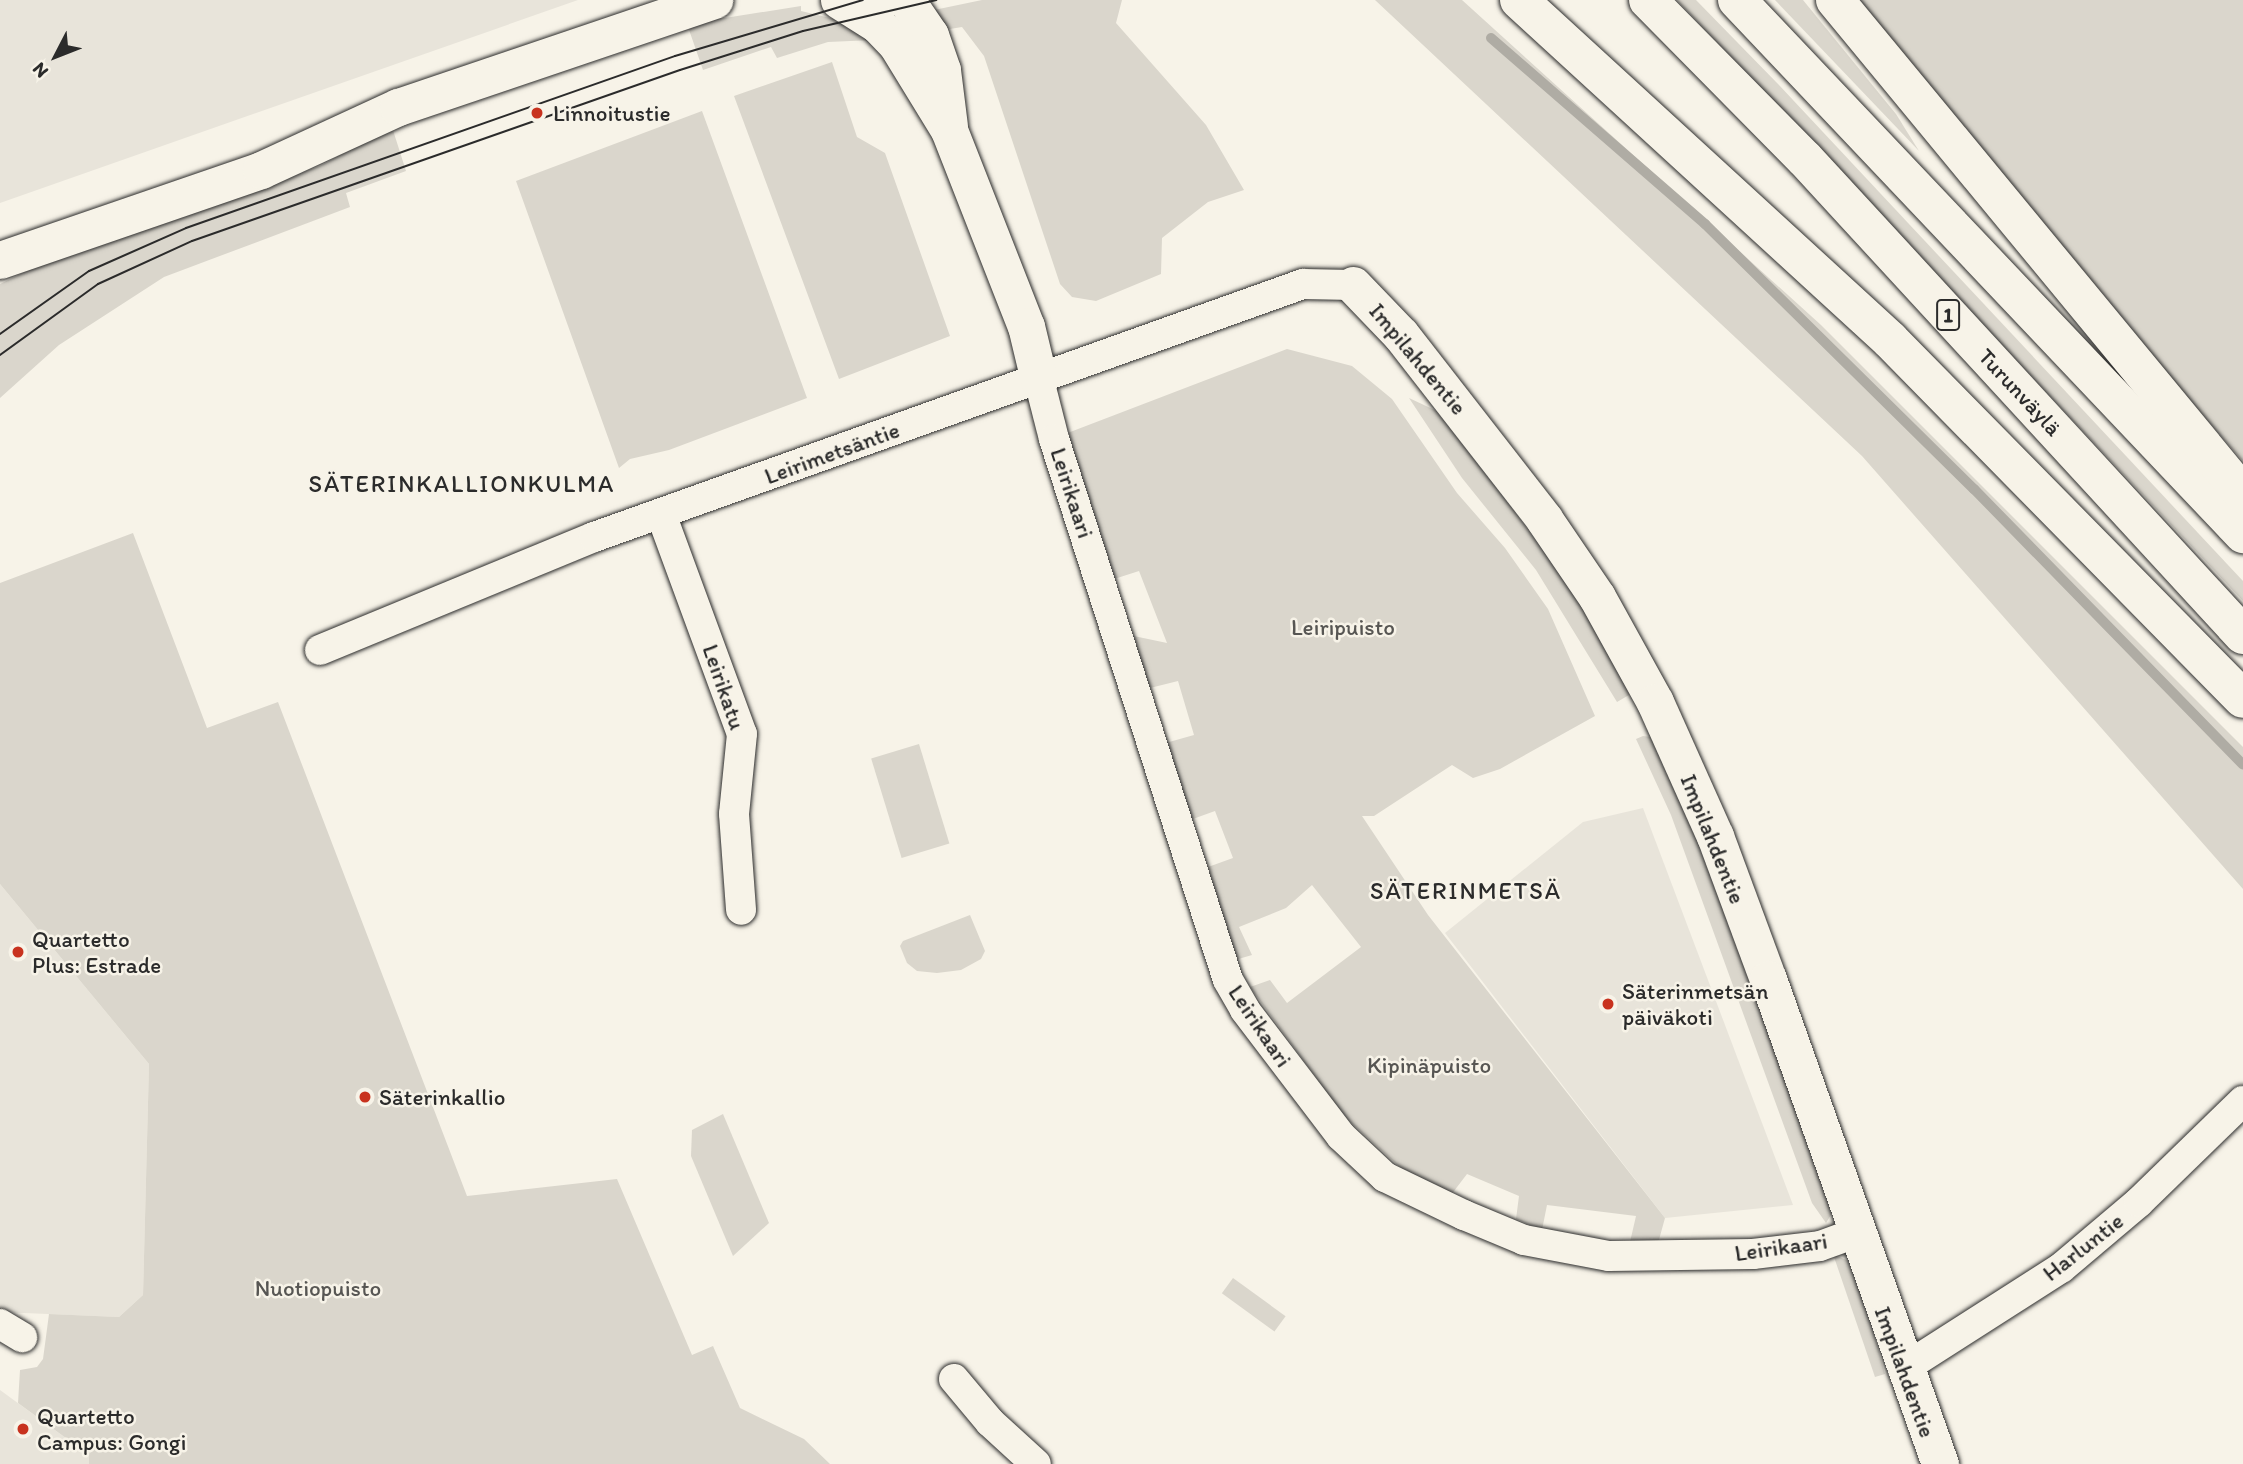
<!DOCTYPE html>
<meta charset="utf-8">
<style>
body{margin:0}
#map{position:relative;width:2243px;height:1464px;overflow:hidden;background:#f7f3e8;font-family:Itim,sans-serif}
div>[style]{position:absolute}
.built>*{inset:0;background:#e8e4da}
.green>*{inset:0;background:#dad6cc;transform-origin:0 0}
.stream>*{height:10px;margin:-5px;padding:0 5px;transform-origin:5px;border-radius:5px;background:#afaca4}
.roads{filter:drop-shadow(0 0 2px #2b2b2b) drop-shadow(0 0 2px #2b2b2b)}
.minor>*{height:30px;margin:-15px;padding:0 15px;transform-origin:15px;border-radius:15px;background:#f7f3e8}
.tertiary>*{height:37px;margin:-18.5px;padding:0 18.5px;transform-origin:18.5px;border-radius:18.5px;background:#f7f3e8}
.motorway>*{height:38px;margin:-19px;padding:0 19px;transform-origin:19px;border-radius:19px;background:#f7f3e8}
.tram>*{height:2px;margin:-1px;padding:0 1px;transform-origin:1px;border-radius:1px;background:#2b2b2b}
.dots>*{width:19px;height:19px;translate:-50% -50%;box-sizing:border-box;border:4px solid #f7f3e8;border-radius:50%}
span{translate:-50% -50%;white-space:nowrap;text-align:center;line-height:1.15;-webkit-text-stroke:5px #f7f3e8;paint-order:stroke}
.shield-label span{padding:2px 5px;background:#f7f3e8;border:2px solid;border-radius:5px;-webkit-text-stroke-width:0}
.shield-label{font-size:21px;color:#2b2b2b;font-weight:700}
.poi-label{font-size:23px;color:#2b2b2b}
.left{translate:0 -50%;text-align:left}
.street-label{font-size:23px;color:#2b2b2b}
.park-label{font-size:23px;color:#575653}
.neighbourhood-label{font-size:24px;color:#2b2b2b;letter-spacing:2px}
.north{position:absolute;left:21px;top:21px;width:70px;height:70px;-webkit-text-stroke:5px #f7f3e8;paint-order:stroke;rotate:228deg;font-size:19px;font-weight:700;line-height:28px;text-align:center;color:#2b2b2b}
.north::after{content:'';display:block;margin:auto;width:24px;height:32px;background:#2b2b2b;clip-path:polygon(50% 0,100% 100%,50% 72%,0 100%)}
</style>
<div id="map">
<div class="built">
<i style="clip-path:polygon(0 0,578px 0,0 203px)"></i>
<i style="clip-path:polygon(1643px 808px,1793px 1205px,1665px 1218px,1445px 933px,1583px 822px)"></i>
<i style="clip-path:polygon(0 884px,149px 1064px,143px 1295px,119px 1317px,0 1312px)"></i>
<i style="clip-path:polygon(0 1390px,89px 1455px,89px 1464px,0 1464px)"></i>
</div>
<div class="green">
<i style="clip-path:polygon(982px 0,1122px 0,1116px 23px,1206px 125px,1244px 190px,1208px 202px,1162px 238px,1161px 274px,1096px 301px,1072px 297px,1060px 284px,984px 56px,962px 27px,938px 31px,934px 10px)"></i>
<i style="clip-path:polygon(1375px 0,1462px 0,1821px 325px,2243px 747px,2243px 889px,1862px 456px)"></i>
<i style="clip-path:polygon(1677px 0,1696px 0,1779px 85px,2243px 581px,2243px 601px)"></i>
<i style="clip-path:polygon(1775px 0,1803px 0,1896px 114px,1919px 151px)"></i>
<i style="clip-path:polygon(1860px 0,2243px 0,2243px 461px,2070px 265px)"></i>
<i style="clip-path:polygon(801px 6px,801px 11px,838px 20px,873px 40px,828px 42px,777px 58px,771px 47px,703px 70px,687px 24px)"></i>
<i style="clip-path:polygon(832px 62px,857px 137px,885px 153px,950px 336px,839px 379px,734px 96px)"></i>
<i style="clip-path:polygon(702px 111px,807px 398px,669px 450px,630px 459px,619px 468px,516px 181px)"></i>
<i style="clip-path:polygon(392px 127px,406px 171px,346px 193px,350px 207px,164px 277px,59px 345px,0 398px,0 284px,31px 269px,320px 166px)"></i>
<i style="clip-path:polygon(1287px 349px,1352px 366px,1392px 399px,1457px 493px,1505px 548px,1548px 609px,1595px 716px,1500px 769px,1473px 778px,1452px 765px,1374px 816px,1362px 816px,1428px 915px,1665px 1218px,1657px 1247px,1630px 1242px,1636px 1216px,1547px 1205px,1542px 1230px,1516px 1219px,1519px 1196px,1467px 1174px,1451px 1195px,1402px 1169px,1344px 1116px,1250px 987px,1270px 980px,1287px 1003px,1361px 947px,1312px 885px,1286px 908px,1239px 927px,1252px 955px,1235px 960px,1223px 934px,1208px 867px,1233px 858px,1215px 811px,1190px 820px,1162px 744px,1194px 735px,1178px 681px,1146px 689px,1129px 635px,1167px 643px,1139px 571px,1111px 580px,1065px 434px)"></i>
<i style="clip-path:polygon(1409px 398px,1441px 413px,1510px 505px,1567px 583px,1631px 688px,1629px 695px,1617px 702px,1536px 570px,1462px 478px)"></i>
<i style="clip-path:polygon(133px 533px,207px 728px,278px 702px,467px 1196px,617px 1179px,692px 1355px,713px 1346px,740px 1408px,804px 1439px,830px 1464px,89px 1464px,89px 1455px,18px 1403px,20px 1370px,37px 1367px,43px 1359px,49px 1314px,119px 1317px,143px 1295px,149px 1064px,0 884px,0 583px)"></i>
<i style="clip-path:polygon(1643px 736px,1658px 738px,1690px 812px,1835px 1208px,1826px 1223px,1812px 1203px,1671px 815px,1636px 739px)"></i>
<i style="left:919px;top:744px;width:104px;height:50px;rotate:73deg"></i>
<i style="clip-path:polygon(970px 915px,985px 951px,981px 959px,961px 970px,937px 973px,917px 971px,907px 963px,900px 946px,903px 941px)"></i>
<i style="clip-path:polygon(723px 1114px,769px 1223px,733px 1256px,691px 1156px,692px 1130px)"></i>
<i style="clip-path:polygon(1833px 1254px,1855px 1264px,1885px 1374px,1875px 1377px)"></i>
<i style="left:1233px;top:1278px;width:65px;height:19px;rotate:36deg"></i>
</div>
<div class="stream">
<i style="left:1491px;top:38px;width:284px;rotate:41deg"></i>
<i style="left:1705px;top:224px;width:378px;rotate:44.6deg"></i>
<i style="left:1974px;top:489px;width:385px;rotate:45.7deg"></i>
</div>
<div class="roads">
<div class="minor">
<i style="left:857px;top:9px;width:36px;rotate:-14deg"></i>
<i style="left:1039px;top:380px;width:61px;rotate:75.7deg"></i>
<i style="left:1054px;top:439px;width:568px;rotate:72.17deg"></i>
<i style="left:1228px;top:980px;width:34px;rotate:60deg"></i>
<i style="left:1245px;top:1010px;width:158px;rotate:52.7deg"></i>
<i style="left:1341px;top:1136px;width:60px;rotate:43deg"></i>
<i style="left:1385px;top:1177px;width:88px;rotate:25.7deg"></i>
<i style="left:1464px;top:1215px;width:65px;rotate:22.6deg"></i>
<i style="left:1524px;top:1240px;width:86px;rotate:10.7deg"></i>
<i style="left:1609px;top:1256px;width:144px;rotate:-0.8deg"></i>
<i style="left:1753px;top:1254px;width:67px;rotate:-6.8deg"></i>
<i style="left:1820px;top:1246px;width:37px;rotate:-20deg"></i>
<i style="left:661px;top:514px;width:234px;rotate:69.8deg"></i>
<i style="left:742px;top:734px;width:80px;rotate:95.7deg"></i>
<i style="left:734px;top:814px;width:96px;rotate:85.8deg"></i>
<i style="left:320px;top:650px;width:296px;rotate:-22.4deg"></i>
<i style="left:594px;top:537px;width:753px;rotate:-19.64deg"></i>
<i style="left:1303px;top:284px;width:50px;rotate:1.1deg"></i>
<i style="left:0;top:1324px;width:26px;rotate:31deg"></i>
<i style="left:1903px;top:1369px;width:188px;rotate:-32.6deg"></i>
<i style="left:2061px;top:1268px;width:102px;rotate:-40.2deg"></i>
<i style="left:2139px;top:1202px;width:145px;rotate:-44.2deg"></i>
<i style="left:954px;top:1379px;width:56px;rotate:50.1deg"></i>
<i style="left:990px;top:1422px;width:62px;rotate:42.4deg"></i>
</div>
<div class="tertiary">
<i style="left:839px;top:0;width:45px;rotate:32.3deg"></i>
<i style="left:877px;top:24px;width:29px;rotate:46deg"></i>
<i style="left:897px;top:45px;width:100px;rotate:58.5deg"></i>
<i style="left:949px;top:130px;width:211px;rotate:68.6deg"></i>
<i style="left:1026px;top:326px;width:56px;rotate:76.5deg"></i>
<i style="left:906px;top:0;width:42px;rotate:55.6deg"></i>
<i style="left:930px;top:35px;width:37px;rotate:71deg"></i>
<i style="left:942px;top:70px;width:56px;rotate:82.9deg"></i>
<i style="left:0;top:260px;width:276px;rotate:-19deg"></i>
<i style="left:261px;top:170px;width:151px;rotate:-24.7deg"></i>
<i style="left:398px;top:107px;width:334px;rotate:-18.7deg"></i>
<i style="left:1353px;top:285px;width:69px;rotate:46.2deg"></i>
<i style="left:1401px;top:335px;width:233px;rotate:52.1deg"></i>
<i style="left:1544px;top:519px;width:94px;rotate:55.8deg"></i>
<i style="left:1597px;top:597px;width:120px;rotate:61.1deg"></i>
<i style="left:1655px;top:702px;width:147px;rotate:65.9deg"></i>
<i style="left:1715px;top:836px;width:153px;rotate:69.7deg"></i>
<i style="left:1768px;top:979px;width:515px;rotate:70.47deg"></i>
</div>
<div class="motorway">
<i style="left:1519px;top:0;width:503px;rotate:42.5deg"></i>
<i style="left:1890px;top:340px;width:503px;rotate:45.48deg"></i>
<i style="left:1648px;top:0;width:223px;rotate:45.4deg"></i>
<i style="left:1805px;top:159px;width:647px;rotate:47.38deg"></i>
<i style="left:1737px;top:0;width:736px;rotate:46.54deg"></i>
<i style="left:1835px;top:0;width:641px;rotate:50.45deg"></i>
</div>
</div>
<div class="tram">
<i style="left:0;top:334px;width:109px;rotate:-35.3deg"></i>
<i style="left:89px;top:271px;width:106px;rotate:-23.9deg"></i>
<i style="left:186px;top:228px;width:518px;rotate:-19.38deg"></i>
<i style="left:675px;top:56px;width:196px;rotate:-16.6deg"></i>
<i style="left:0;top:355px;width:121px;rotate:-35.9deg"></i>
<i style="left:98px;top:284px;width:103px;rotate:-24.6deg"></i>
<i style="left:192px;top:241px;width:517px;rotate:-19.31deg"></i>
<i style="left:680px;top:70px;width:129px;rotate:-17.6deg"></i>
<i style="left:803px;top:31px;width:137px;rotate:-13.1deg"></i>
</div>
<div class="dots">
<i style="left:537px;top:113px;background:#c8321e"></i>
<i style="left:18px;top:952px;background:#c8321e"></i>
<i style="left:1608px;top:1004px;background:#c8321e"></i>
<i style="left:365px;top:1097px;background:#c8321e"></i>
<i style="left:23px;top:1429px;background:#c8321e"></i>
</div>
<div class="shield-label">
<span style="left:1948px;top:315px">1</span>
</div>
<div class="poi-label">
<span class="left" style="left:553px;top:113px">Linnoitustie</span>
<span class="left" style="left:32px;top:952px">Quartetto<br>Plus: Estrade</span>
<span class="left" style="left:1622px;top:1004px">Säterinmetsän<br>päiväkoti</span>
<span class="left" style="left:379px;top:1097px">Säterinkallio</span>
<span class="left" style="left:37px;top:1429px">Quartetto<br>Campus: Gongi</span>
</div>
<div class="street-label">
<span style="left:1418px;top:359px;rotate:50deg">Impilahdentie</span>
<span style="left:2020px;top:392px;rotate:47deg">Turunväylä</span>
<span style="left:832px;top:453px;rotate:-20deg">Leirimetsäntie</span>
<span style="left:1072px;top:493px;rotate:72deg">Leirikaari</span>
<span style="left:724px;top:687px;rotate:71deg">Leirikatu</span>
<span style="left:1713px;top:839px;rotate:68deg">Impilahdentie</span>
<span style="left:1260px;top:1026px;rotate:56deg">Leirikaari</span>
<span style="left:1781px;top:1247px;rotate:-8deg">Leirikaari</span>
<span style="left:2083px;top:1247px;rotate:-38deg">Harluntie</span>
<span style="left:1905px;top:1372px;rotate:70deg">Impilahdentie</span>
</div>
<div class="park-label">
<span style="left:1343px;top:627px">Leiripuisto</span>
<span style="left:1429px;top:1065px">Kipinäpuisto</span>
<span style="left:318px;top:1288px">Nuotiopuisto</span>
</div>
<div class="neighbourhood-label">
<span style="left:462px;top:484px">SÄTERINKALLIONKULMA</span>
<span style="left:1466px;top:891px">SÄTERINMETSÄ</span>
</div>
<div class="north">N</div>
</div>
